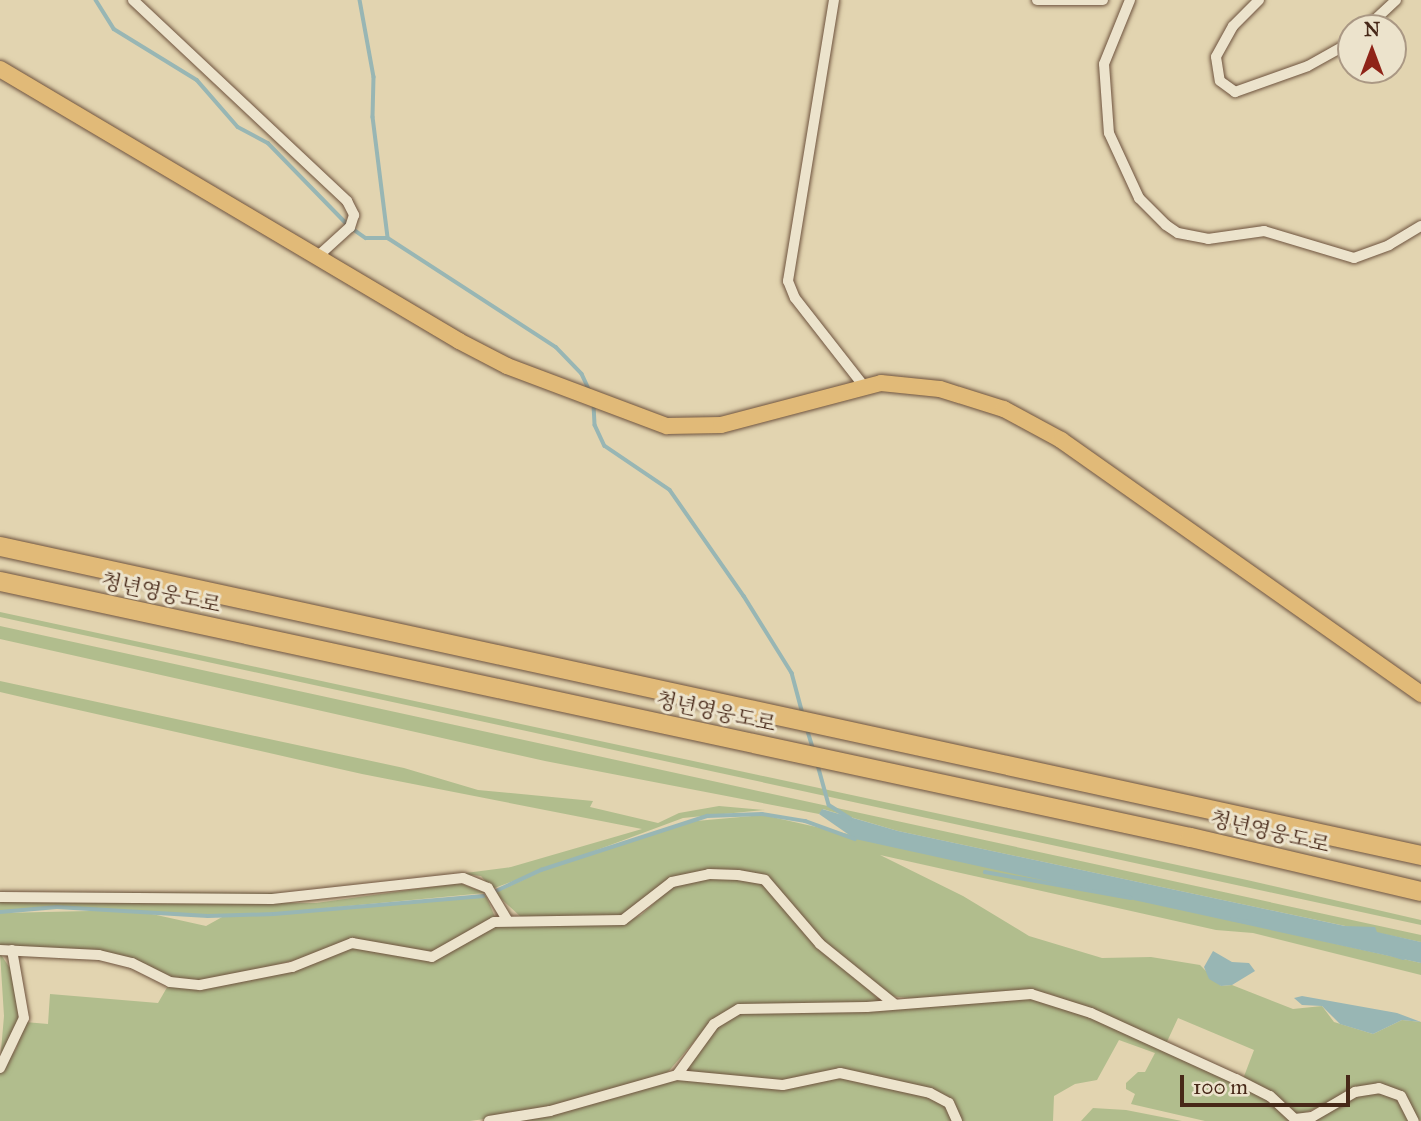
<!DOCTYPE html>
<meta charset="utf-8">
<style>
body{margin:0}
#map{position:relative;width:1421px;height:1121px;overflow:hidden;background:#e2d4b0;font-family:"IM FELL Great Primer","Noto Serif KR",serif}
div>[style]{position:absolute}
.green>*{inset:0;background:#b1bd8d}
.water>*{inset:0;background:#98b6b4}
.stream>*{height:3.5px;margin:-1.75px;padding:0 1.75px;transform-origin:1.75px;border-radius:1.75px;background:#98b6b4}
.roads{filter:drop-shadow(0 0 2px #6e533e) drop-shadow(0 0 2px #6e533e)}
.street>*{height:10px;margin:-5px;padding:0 5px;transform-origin:5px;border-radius:5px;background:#ece3cc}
.primary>*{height:16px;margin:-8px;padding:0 8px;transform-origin:8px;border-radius:8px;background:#e1ba78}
.highway>*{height:19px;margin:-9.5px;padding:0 9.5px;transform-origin:9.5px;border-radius:9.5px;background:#e1ba78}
span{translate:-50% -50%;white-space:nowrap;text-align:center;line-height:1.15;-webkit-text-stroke:6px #ece3cc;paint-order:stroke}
.street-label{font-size:21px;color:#472818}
.north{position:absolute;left:1337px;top:14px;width:70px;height:70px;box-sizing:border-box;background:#ece3cc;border:2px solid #aa9884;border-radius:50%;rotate:0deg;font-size:19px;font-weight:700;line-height:28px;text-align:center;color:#472818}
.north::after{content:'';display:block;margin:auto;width:24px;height:32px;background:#8f2418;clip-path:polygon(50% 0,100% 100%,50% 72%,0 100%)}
.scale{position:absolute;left:1180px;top:1075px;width:170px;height:32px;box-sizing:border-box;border:4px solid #472818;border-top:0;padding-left:9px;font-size:21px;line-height:24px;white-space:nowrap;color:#472818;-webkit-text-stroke:5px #ece3cc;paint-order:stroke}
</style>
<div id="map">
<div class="green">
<i style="clip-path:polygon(0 612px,1247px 880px,1421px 920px,1421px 925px,0 617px)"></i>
<i style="clip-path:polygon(0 626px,1421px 935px,1421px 942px,898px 831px,823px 809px,819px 814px,545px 761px,0 639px)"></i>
<i style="clip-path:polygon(0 681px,404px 768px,478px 790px,593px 801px,590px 807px,658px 823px,679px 813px,719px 806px,765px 810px,683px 818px,492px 889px,481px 876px,472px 875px,312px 896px,0 892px,311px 893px,511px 867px,642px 829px,362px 774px,43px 702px,0 692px)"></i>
<i style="clip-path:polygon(763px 815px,1421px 963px,1421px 975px,1253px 933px,1216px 930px,880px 855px,963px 896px,1029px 936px,1102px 958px,1151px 957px,1200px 965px,1221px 986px,1232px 985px,1293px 1009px,1322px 1006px,1334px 1022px,1373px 1034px,1402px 1020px,1421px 1022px,1421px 1121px,1379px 1084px,1296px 1116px,1243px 1079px,1254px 1050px,1178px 1018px,1165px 1046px,1050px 994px,1031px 991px,927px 1000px,890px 996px,843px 961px,756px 875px,672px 880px,631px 915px,522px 918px,495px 893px,542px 871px,685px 822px)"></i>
<i style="clip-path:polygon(709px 877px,764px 883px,882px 1003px,738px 1006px,711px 1022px,667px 1073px,522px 1114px,470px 1121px,0 1121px,0 1073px,16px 1049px,25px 1022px,48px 1024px,50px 994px,158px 1003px,169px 984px,200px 988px,353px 946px,432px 959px,495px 925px,624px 923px,641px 915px,674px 885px)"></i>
<i style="clip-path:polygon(460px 883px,485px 893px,274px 913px,208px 915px,57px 906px,0 911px,0 902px,316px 903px)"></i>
<i style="clip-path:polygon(486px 896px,495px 917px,431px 954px,370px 942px,200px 983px,170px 979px,133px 961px,0 948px,0 913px,134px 910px,206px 926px,224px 916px,250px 913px,274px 915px)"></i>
<i style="clip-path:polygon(0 953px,11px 970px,19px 1018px,0 1062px,4px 1016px)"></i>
<i style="clip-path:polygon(1031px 996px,1049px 999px,1269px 1098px,1294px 1121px,1368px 1090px,1400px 1097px,1413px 1121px,1205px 1121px,1131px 1104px,1135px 1094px,1126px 1089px,1126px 1083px,1138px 1072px,1145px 1072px,1155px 1053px,1119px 1040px,1097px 1080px,1075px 1084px,1054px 1096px,1053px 1121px,960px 1121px,951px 1102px,840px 1070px,783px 1083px,686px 1073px,683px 1069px,715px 1025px,739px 1011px)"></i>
<i style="clip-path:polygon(829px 1076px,940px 1099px,955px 1121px,505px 1121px,677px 1077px,766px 1086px)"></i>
<i style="clip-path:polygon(1093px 1108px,1126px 1110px,1182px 1121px,1081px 1121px)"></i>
</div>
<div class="water">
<i style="clip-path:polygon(822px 809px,898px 831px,1345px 926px,1375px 927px,1377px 932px,1421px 942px,1421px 963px,855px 839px,819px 814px)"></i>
<i style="clip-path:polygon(1213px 951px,1232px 962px,1249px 963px,1255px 971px,1232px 985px,1221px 986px,1209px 979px,1204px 967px)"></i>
<i style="clip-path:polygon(1302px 996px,1397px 1013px,1421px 1022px,1402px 1020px,1373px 1034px,1340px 1024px,1322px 1006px,1302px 1005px,1294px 998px)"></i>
</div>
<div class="stream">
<i style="left:96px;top:0;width:34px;rotate:58deg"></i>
<i style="left:114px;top:29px;width:97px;rotate:31.6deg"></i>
<i style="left:197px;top:80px;width:62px;rotate:48.9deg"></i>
<i style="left:238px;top:127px;width:34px;rotate:28deg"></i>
<i style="left:268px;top:143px;width:117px;rotate:45.7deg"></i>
<i style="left:350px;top:227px;width:19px;rotate:35deg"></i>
<i style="left:366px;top:238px;width:21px"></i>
<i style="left:360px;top:0;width:78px;rotate:79.7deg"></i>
<i style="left:374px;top:77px;width:40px;rotate:91.4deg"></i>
<i style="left:373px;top:117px;width:122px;rotate:82.9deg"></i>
<i style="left:388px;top:238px;width:200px;rotate:33deg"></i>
<i style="left:556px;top:347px;width:37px;rotate:46deg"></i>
<i style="left:582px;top:374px;width:19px;rotate:65deg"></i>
<i style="left:594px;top:405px;width:20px;rotate:87deg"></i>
<i style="left:595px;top:425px;width:23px;rotate:65deg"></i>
<i style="left:605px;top:446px;width:78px;rotate:34.1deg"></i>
<i style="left:670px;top:490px;width:129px;rotate:55.1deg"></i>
<i style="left:744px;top:596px;width:91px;rotate:58.1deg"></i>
<i style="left:792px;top:673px;width:42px;rotate:75deg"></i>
<i style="left:807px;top:728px;width:21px;rotate:73deg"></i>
<i style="left:818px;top:765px;width:41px;rotate:74.6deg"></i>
<i style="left:829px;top:805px;width:25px;rotate:32deg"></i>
<i style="left:985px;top:872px;width:148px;rotate:10.1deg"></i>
<i style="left:496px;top:891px;width:50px;rotate:-25deg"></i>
<i style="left:541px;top:870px;width:175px;rotate:-18deg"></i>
<i style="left:707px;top:816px;width:55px;rotate:-2.1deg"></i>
<i style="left:762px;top:814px;width:44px;rotate:9.2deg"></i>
<i style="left:805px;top:821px;width:53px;rotate:19.8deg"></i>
<i style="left:0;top:912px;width:57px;rotate:-5deg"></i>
<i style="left:57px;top:907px;width:151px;rotate:3.4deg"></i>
<i style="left:208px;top:916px;width:66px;rotate:-1.7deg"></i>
<i style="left:274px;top:914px;width:210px;rotate:-4.9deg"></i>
<i style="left:1232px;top:919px;width:31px;rotate:11deg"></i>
<i style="left:1388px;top:953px;width:16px;rotate:18deg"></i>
</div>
<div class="roads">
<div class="street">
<i style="left:133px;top:0;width:294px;rotate:43.2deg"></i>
<i style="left:347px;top:201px;width:16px;rotate:63deg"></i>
<i style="left:354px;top:215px;width:13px;rotate:108deg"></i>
<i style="left:350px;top:227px;width:45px;rotate:137.7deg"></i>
<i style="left:834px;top:0;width:285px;rotate:99.3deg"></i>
<i style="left:788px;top:281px;width:18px;rotate:68deg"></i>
<i style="left:795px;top:298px;width:110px;rotate:52deg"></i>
<i style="left:1037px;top:0;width:66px"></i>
<i style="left:1130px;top:0;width:69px;rotate:112.1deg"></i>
<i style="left:1104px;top:64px;width:69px;rotate:85.9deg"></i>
<i style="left:1109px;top:133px;width:72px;rotate:65.2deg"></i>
<i style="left:1139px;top:198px;width:38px;rotate:45deg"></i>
<i style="left:1166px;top:225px;width:14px;rotate:34deg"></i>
<i style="left:1178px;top:233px;width:31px;rotate:11deg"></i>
<i style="left:1208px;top:239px;width:57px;rotate:-8.1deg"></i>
<i style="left:1264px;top:231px;width:94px;rotate:16.7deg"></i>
<i style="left:1354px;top:258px;width:37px;rotate:-20deg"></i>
<i style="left:1389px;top:245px;width:37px;rotate:-31deg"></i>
<i style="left:1259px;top:0;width:37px;rotate:135deg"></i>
<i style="left:1233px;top:26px;width:35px;rotate:119deg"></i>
<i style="left:1216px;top:57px;width:24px;rotate:81deg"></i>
<i style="left:1220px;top:81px;width:19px;rotate:36deg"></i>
<i style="left:1235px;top:92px;width:77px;rotate:-19.6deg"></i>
<i style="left:1308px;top:66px;width:49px;rotate:-29.2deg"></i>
<i style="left:1366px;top:28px;width:41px;rotate:-43deg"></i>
<i style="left:0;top:897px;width:272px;rotate:0.4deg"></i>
<i style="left:272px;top:899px;width:192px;rotate:-6.3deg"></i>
<i style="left:463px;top:878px;width:27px;rotate:22deg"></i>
<i style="left:488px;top:888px;width:37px;rotate:59deg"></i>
<i style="left:0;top:950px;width:99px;rotate:2.9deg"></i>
<i style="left:99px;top:955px;width:34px;rotate:14deg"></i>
<i style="left:132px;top:963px;width:42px;rotate:26.6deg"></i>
<i style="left:170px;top:982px;width:30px;rotate:6deg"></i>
<i style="left:200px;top:985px;width:94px;rotate:-11.1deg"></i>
<i style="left:292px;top:967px;width:65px;rotate:-21.8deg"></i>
<i style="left:352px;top:943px;width:81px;rotate:9.9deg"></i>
<i style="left:432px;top:957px;width:71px;rotate:-29.4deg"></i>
<i style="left:494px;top:922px;width:129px;rotate:-0.9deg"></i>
<i style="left:623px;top:920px;width:62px;rotate:-37.8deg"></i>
<i style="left:672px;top:882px;width:38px;rotate:-12deg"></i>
<i style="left:709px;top:874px;width:29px;rotate:2deg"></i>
<i style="left:738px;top:875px;width:27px;rotate:10deg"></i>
<i style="left:765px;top:880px;width:84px;rotate:49.3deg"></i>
<i style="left:820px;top:944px;width:94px;rotate:38.9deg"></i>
<i style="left:0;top:1068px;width:55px;rotate:-64.4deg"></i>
<i style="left:24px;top:1018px;width:69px;rotate:-100deg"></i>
<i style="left:677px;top:1075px;width:63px;rotate:-54deg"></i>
<i style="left:714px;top:1024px;width:29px;rotate:-31deg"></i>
<i style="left:739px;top:1009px;width:128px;rotate:-0.9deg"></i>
<i style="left:867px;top:1007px;width:165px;rotate:-4.5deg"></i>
<i style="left:1031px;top:994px;width:63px;rotate:17.6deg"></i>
<i style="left:1091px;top:1013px;width:159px;rotate:24.5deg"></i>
<i style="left:1236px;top:1079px;width:38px;rotate:27deg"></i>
<i style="left:1270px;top:1096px;width:34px;rotate:43deg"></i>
<i style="left:1295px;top:1119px;width:17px;rotate:-7deg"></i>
<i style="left:1312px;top:1117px;width:50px;rotate:-30.2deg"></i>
<i style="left:1355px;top:1092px;width:24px;rotate:-9deg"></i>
<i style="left:1379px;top:1088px;width:23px;rotate:20deg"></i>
<i style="left:1401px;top:1096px;width:28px;rotate:63deg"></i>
<i style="left:489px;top:1121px;width:62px;rotate:-9.3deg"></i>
<i style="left:550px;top:1111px;width:132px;rotate:-15.8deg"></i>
<i style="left:677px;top:1075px;width:106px;rotate:5.4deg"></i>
<i style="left:783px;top:1085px;width:58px;rotate:-11.9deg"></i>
<i style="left:840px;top:1073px;width:92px;rotate:12.5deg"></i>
<i style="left:930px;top:1093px;width:21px;rotate:28deg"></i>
<i style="left:949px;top:1103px;width:20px;rotate:66deg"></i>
</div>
<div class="primary">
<i style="left:0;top:69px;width:534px;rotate:30.65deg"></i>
<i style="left:459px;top:341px;width:54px;rotate:27.5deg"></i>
<i style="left:507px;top:366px;width:171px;rotate:20.6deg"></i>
<i style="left:667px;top:426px;width:54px;rotate:-1.1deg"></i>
<i style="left:721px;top:425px;width:165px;rotate:-14.7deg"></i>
<i style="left:881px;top:383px;width:59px;rotate:5.8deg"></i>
<i style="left:940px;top:389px;width:67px;rotate:17.4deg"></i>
<i style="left:1004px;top:409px;width:65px;rotate:28.5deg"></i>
<i style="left:1061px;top:440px;width:441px;rotate:35.2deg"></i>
</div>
<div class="highway">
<i style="left:0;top:546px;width:1454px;rotate:12.27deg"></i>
<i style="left:0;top:581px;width:1217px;rotate:12.14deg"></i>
<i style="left:1190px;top:837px;width:237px;rotate:13.2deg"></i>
</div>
</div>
<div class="street-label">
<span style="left:161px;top:593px;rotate:12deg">청년영웅도로</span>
<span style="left:716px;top:712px;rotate:12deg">청년영웅도로</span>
<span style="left:1270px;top:832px;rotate:13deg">청년영웅도로</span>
</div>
<div class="north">N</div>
<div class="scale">100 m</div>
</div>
